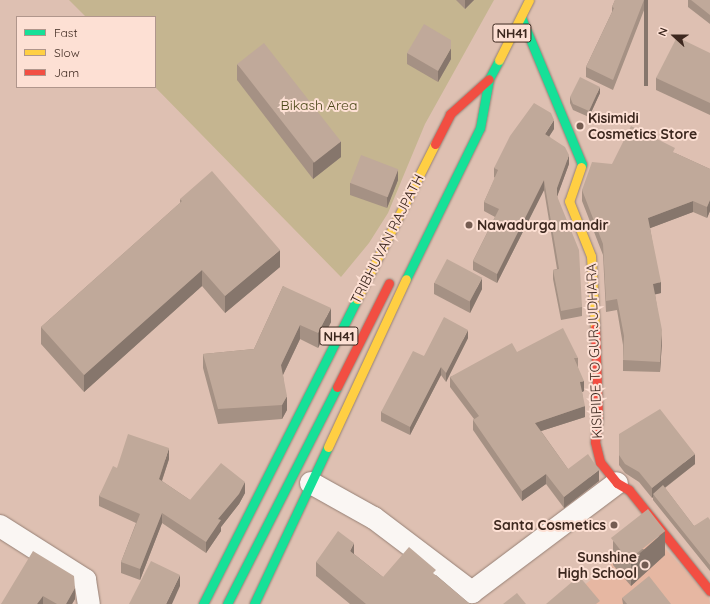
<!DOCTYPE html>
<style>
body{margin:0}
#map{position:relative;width:710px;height:604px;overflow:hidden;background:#dec0b2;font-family:Quicksand,sans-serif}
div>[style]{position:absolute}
.built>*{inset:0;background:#e6b7a2}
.green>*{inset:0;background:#c5b590}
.roads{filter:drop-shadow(0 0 1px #968075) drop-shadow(0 0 1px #968075)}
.street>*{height:22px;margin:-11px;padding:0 11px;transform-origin:11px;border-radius:11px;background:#faf6f3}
.fast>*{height:9px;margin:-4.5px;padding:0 4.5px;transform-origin:4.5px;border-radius:4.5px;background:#16e098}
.slow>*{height:9px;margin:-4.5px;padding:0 4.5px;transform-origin:4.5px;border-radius:4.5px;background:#ffcf43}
.jam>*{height:9px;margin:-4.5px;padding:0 4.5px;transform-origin:4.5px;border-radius:4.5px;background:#f24e42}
.wall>*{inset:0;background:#a59184}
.shaded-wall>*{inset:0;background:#86766c;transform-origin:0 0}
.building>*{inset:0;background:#c0a99a;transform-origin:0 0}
.dots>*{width:11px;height:11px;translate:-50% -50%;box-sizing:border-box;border:2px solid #fde0d4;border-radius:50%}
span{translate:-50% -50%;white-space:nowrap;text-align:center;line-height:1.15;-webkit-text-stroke:4px #fde0d4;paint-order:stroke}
.shield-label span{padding:1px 3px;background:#fde0d4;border:1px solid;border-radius:3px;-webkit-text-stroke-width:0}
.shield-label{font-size:13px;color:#3d281f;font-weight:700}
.park-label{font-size:14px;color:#4c4819}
.poi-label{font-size:14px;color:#3d281f;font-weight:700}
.left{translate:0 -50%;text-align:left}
.right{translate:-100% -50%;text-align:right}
.street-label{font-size:14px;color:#3d281f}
.legend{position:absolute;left:16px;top:16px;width:140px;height:72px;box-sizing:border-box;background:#fde0d4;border:1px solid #b0968c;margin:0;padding:5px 7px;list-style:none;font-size:12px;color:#3d281f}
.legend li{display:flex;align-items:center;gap:8px;height:20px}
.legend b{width:20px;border:1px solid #b0968c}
.north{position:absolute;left:654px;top:16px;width:40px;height:40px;-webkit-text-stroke:3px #fde0d4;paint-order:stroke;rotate:291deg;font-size:11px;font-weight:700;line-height:16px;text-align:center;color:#3d281f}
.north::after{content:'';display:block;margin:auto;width:14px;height:18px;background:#3d281f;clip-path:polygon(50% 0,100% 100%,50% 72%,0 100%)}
</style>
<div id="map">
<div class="built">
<i style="clip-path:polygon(651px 533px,709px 597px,710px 604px,560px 604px)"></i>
</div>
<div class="green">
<i style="clip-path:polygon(69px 0,494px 0,425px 124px,388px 213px,369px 243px,341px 277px,155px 87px,155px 17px,86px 17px)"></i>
</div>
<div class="roads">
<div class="street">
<i style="left:311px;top:483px;width:72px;rotate:29.1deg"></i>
<i style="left:374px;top:518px;width:123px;rotate:37.1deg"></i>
<i style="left:472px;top:592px;width:181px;rotate:-36.9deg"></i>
<i style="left:0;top:526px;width:101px;rotate:32.4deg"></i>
<i style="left:85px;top:580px;width:24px;rotate:81deg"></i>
</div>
<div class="fast">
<i style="left:521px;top:17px;width:159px;rotate:67.5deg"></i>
<i style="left:582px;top:164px;width:3px;rotate:108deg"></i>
<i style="left:406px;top:279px;width:168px;rotate:-63.9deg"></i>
<i style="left:480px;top:128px;width:50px;rotate:-79.6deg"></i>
<i style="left:489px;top:79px;width:21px;rotate:-62deg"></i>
<i style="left:203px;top:604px;width:342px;rotate:-63.2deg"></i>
<i style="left:227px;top:604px;width:243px;rotate:-63.1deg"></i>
<i style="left:254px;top:604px;width:174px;rotate:-64.8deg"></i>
</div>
<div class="slow">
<i style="left:499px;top:60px;width:67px;rotate:-63.4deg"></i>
<i style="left:581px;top:167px;width:36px;rotate:109deg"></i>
<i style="left:569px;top:201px;width:59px;rotate:68.2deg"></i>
<i style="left:591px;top:256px;width:72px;rotate:86.8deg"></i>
<i style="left:357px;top:299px;width:174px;rotate:-63.3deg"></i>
<i style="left:328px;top:447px;width:185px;rotate:-65.1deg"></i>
</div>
<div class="jam">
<i style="left:435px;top:144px;width:34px;rotate:-63deg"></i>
<i style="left:450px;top:114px;width:52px;rotate:-41.9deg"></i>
<i style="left:595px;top:328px;width:90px;rotate:88.1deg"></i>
<i style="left:598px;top:418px;width:24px;rotate:97deg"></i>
<i style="left:595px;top:442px;width:21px;rotate:76deg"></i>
<i style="left:600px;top:462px;width:27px;rotate:51deg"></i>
<i style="left:617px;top:483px;width:14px;rotate:30deg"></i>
<i style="left:629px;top:490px;width:129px;rotate:51.3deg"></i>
<i style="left:337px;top:387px;width:116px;rotate:-63.4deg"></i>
</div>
</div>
<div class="wall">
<i style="clip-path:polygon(456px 0,474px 0,465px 9px)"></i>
<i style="clip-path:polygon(615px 0,648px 0,613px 90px,586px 77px,586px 67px,612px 12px,612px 7px)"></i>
<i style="clip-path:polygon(688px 0,710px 0,710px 24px,688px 7px)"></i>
<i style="clip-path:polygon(407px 53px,451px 59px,438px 82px,407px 64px)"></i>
<i style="clip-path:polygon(710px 53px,710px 115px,656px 90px,656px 78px)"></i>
<i style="clip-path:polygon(237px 64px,341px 157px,313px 179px,237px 80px)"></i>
<i style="clip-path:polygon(600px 93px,589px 117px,573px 110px,570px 103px,570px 97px)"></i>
<i style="clip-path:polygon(554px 129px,549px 136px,569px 164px,557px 196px,582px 307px,582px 316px,561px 320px,553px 279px,553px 270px,557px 269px,544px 190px,497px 283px,473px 270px,473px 261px,495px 217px,484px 211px,484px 202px,495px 178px,494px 177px,494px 168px)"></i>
<i style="clip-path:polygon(675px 153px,710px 169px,710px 211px,707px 218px,693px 212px,650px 228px,661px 293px,655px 294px,662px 341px,660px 372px,623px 371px,623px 345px,617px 310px,606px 312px,603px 255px,582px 201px,582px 190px,612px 164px)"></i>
<i style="clip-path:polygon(398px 180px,387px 208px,350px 195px,350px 183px)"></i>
<i style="clip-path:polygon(180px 199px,280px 267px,225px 313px,202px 286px,84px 392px,41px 344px,41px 327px,180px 203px)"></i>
<i style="clip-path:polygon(434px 283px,482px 289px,470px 313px,434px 294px)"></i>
<i style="clip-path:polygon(283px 286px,331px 322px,318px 348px,300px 339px,283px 375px,287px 410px,282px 419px,218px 424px,203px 368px,203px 354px,254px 349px)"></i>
<i style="clip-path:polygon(468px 338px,446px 382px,441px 375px,410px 435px,381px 421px,381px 412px,424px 356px)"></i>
<i style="clip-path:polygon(517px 352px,578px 358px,578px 368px,584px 391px,582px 392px,585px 417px,541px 431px,568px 469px,599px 481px,564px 508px,546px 484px,522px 501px,473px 430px,473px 420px,474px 419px,450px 387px,450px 377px)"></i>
<i style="clip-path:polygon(619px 455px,695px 464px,665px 488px,694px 526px,710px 520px,710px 571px,653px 500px,653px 497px,652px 498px,639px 482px,625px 473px,619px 465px)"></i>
<i style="clip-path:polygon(169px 459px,162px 481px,190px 500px,245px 493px,239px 504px,221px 527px,221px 531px,206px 553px,162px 523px,140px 580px,121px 573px,121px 562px,136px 523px,99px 506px,99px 496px,117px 468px)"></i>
<i style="clip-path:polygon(613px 541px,665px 555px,631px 586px,613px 565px)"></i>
<i style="clip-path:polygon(354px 554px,383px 577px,436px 575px,470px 604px,350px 604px,316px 576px,316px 562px)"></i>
<i style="clip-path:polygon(75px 588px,75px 599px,72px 604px,1px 604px)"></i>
<i style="clip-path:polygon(622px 598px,671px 604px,623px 604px)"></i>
</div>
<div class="shaded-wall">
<i style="clip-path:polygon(465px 0,474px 0,465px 9px)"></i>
<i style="left:644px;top:0;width:4px;height:86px"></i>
<i style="clip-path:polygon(451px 48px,451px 59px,438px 82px,438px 71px)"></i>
<i style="clip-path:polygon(600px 87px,600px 93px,589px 117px,589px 111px)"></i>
<i style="clip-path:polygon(554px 120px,554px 129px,545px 143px,545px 134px)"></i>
<i style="clip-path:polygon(341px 141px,341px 157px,313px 179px,313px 163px)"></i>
<i style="clip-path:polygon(569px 155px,569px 164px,557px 197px,557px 188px)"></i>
<i style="clip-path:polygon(398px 169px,398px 180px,387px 208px,387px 197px)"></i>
<i style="clip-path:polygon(544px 180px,544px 190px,497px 283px,497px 274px)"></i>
<i style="clip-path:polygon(710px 200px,710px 211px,707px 218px,707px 207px)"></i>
<i style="clip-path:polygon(693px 201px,693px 212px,648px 229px,648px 218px)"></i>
<i style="clip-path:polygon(280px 250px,280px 267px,225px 313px,225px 296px)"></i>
<i style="clip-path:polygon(202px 270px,202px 286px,84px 392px,84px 375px)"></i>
<i style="clip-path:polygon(482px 278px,482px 289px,470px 313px,470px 301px)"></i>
<i style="clip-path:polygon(661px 282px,661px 293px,653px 295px,653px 284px)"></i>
<i style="clip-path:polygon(331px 308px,331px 322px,318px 348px,318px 333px)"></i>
<i style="clip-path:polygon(300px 325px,300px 339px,281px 379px,281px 365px)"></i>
<i style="clip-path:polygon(468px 330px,468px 338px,446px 382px,446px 373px)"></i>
<i style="clip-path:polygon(662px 330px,662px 341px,660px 372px,660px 362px)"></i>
<i style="clip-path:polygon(441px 367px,441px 375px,410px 435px,410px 427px)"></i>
<i style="clip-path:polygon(584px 381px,584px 391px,580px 393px,580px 382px)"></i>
<i style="clip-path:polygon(287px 396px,287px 410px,282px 419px,282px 405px)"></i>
<i style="clip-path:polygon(585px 406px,585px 417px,535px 433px,535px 423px)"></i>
<i style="clip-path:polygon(169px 448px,169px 459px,159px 489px,159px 479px)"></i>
<i style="clip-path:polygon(695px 454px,695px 464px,654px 496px,653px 494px,653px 497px,652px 498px,652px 488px)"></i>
<i style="clip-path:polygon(599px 470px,599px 481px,564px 508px,564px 497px)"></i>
<i style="clip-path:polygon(546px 474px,546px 484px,522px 501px,522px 491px)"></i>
<i style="clip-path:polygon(245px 482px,245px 493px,239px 504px,221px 527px,221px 531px,206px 553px,206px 542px,218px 519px)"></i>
<i style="clip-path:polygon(162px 513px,162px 523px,140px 580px,140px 569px)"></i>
<i style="clip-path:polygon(665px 531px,665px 555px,631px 586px,631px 561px)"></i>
<i style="clip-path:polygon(354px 543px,354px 557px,350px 551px)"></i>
<i style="clip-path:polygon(180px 575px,180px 586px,172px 604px,166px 604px)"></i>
<i style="clip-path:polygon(75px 588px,75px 599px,72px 604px,66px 604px)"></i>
<i style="clip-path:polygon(43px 596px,43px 604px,37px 604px)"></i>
</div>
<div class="building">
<i style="clip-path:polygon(615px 0,644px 0,613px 80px,586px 67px,614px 8px,612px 7px)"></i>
<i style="clip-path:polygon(691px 0,710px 0,710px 15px)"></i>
<i style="clip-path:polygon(424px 24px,451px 40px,451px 48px,438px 71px,407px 53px)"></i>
<i style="clip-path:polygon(677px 37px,710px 53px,710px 103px,656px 78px)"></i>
<i style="left:264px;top:43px;width:125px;height:34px;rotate:52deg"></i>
<i style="clip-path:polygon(580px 77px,600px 87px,589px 111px,573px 104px,570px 97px)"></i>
<i style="clip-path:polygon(534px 103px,551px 113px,554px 120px,545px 134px,565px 147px,569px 155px,557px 188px,557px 196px,579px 250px,582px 307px,561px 311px,553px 270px,559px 269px,544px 180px,497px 274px,473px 261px,499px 209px,484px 202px,498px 170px,494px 168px,510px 136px)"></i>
<i style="clip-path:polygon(631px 126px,675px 148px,673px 152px,710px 169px,710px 200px,707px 207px,693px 201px,648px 218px,661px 282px,653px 284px,662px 330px,660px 362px,623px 360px,624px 336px,617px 299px,606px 301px,603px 244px,582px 190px,592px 162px,612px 164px)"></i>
<i style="left:361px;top:155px;width:40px;height:30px;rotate:21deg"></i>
<i style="clip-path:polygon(212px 171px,280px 250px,225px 296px,202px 270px,84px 375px,41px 327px,182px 201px,180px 199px)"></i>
<i style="left:447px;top:259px;width:40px;height:27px;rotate:28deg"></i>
<i style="clip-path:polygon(283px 286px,331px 308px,318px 333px,300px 325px,281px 365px,287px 396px,282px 405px,218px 409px,203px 354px,254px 349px)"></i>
<i style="clip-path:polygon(444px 317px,468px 330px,446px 373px,441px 367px,410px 427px,381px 412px,413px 351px,424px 356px)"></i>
<i style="clip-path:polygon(563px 328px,578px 358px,574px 358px,584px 381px,580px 382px,585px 406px,535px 423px,568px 469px,588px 454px,599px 470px,564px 497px,546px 474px,522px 491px,473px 420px,479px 416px,450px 377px,512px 343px,517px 352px)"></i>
<i style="clip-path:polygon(660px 409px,695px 454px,652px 488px,639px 472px,625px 464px,619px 455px,619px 434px)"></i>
<i style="clip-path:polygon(128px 434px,169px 448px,159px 479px,190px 500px,221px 463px,245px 482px,239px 494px,218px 519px,221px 520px,206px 542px,162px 513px,140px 569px,121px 562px,140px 514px,99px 496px,113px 466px,117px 468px)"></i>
<i style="clip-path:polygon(663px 485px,694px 526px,708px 517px,710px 520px,710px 565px,653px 494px)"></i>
<i style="left:648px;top:509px;width:28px;height:47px;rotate:52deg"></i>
<i style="clip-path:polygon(338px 531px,354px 543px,350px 551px,383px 577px,409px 547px,436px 570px,433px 573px,470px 604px,366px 604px,316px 562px)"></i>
<i style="clip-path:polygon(33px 551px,74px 576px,75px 588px,66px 604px,57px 604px,43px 596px,37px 604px,1px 604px)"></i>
<i style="clip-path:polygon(151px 561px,180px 575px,166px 604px,129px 604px)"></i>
<i style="clip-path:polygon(579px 576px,600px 601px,596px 604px,546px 604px)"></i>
<i style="clip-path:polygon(649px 576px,671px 604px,627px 604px,622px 598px)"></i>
<i style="clip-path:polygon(517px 593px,526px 604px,503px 604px)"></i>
</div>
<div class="dots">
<i style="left:580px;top:126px;background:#755d52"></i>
<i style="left:469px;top:225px;background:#755d52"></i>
<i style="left:614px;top:525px;background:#755d52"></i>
<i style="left:645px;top:565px;background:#755d52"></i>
</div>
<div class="shield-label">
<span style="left:512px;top:33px">NH41</span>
<span style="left:339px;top:336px">NH41</span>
</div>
<div class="park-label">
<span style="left:319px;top:105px">Bikash Area</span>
</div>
<div class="poi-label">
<span class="left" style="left:588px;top:126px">Kisimidi<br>Cosmetics Store</span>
<span class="left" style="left:477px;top:225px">Nawadurga mandir</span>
<span class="right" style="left:606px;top:525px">Santa Cosmetics</span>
<span class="right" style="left:637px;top:565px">Sunshine<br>High School</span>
</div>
<div class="street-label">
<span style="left:387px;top:239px;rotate:-63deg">TRIBHUVAN RAJPATH</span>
<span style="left:594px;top:351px;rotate:-92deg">KISIPIDE TO GURJUDHARA</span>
</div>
<ul class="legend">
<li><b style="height:5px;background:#16e098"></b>Fast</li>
<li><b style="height:5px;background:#ffcf43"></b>Slow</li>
<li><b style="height:5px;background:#f24e42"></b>Jam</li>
</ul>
<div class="north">N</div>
</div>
